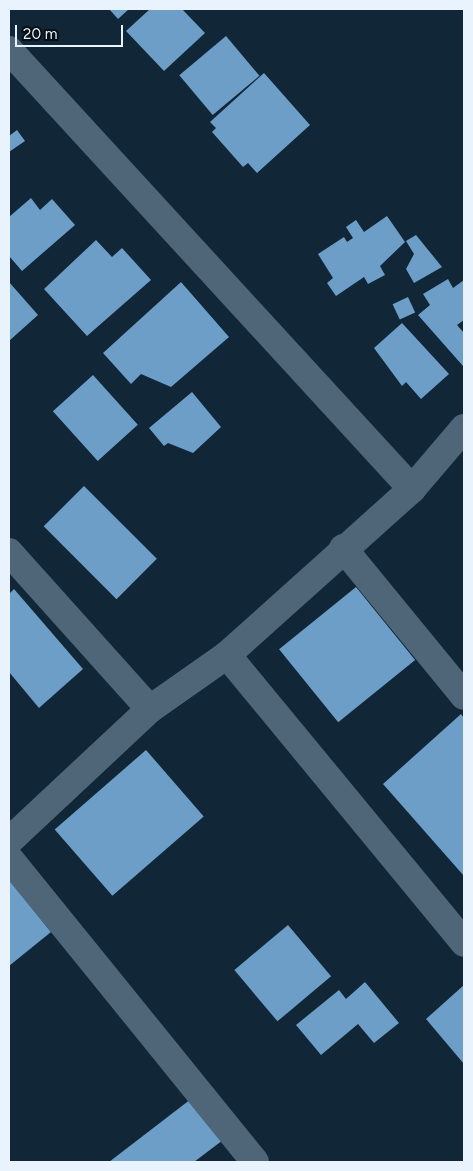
<!DOCTYPE html>
<style>
body{margin:0}
#map{position:relative;width:473px;height:1171px;overflow:hidden;background:#112637;font-family:Figtree,sans-serif}
div>[style]{position:absolute}
.building>*{inset:0;background:#6c9ec8;transform-origin:0 0}
.street>*{height:28px;margin:-14px;padding:0 14px;transform-origin:14px;border-radius:14px;background:#4f6679}
span{translate:-50% -50%;white-space:nowrap;text-align:center;line-height:1.15;-webkit-text-stroke:5px #060e16;paint-order:stroke}
.frame{position:absolute;inset:0;border:10px solid #e9f3fd;pointer-events:none}
.scale{position:absolute;left:15px;top:25px;width:108px;height:22px;box-sizing:border-box;border:2px solid #e9f3fd;border-top:0;padding-left:6px;font-size:15px;line-height:18px;white-space:nowrap;color:#e9f3fd;-webkit-text-stroke:4px #060e16;paint-order:stroke}
</style>
<div id="map">
<div class="building">
<i style="clip-path:polygon(109px 9px,129px 9px,118px 19px)"></i>
<i style="clip-path:polygon(150px 9px,182px 9px,205px 33px,164px 71px,126px 31px)"></i>
<i style="left:226px;top:36px;width:52px;height:61px;rotate:50deg"></i>
<i style="clip-path:polygon(264px 73px,310px 125px,257px 173px,248px 163px,243px 167px,212px 132px,216px 128px,210px 122px)"></i>
<i style="clip-path:polygon(17px 130px,25px 141px,9px 152px,9px 136px)"></i>
<i style="clip-path:polygon(31px 198px,40px 210px,52px 199px,75px 225px,22px 271px,9px 256px,9px 217px)"></i>
<i style="clip-path:polygon(387px 216px,405px 242px,380px 266px,385px 275px,368px 284px,364px 277px,336px 296px,327px 283px,333px 278px,318px 254px,344px 237px,347px 242px,353px 238px,346px 227px,356px 220px,364px 232px)"></i>
<i style="clip-path:polygon(416px 235px,442px 267px,414px 283px,406px 269px,414px 254px,406px 241px)"></i>
<i style="clip-path:polygon(96px 240px,112px 257px,122px 248px,151px 280px,87px 336px,44px 289px)"></i>
<i style="clip-path:polygon(448px 279px,453px 288px,464px 280px,464px 320px,457px 325px,464px 333px,463px 366px,418px 315px,430px 305px,423px 294px)"></i>
<i style="clip-path:polygon(9px 282px,38px 315px,9px 341px)"></i>
<i style="clip-path:polygon(181px 282px,229px 337px,171px 387px,141px 374px,131px 384px,103px 353px)"></i>
<i style="left:408px;top:297px;width:17px;height:17px;rotate:65deg"></i>
<i style="clip-path:polygon(402px 323px,449px 374px,421px 399px,406px 382px,402px 386px,374px 348px)"></i>
<i style="left:93px;top:375px;width:67px;height:54px;rotate:48deg"></i>
<i style="clip-path:polygon(192px 392px,221px 427px,193px 453px,168px 443px,164px 446px,149px 428px)"></i>
<i style="left:84px;top:486px;width:103px;height:57px;rotate:45deg"></i>
<i style="left:356px;top:587px;width:94px;height:99px;rotate:51deg"></i>
<i style="clip-path:polygon(14px 589px,83px 669px,39px 708px,9px 672px,9px 594px)"></i>
<i style="clip-path:polygon(461px 714px,464px 718px,464px 876px,383px 784px)"></i>
<i style="left:146px;top:750px;width:88px;height:121px;rotate:49deg"></i>
<i style="clip-path:polygon(9px 880px,51px 932px,9px 966px)"></i>
<i style="left:288px;top:925px;width:67px;height:70px;rotate:50deg"></i>
<i style="clip-path:polygon(365px 982px,399px 1023px,374px 1043px,358px 1024px,321px 1055px,296px 1025px,339px 990px,346px 999px)"></i>
<i style="clip-path:polygon(464px 985px,464px 1064px,426px 1019px)"></i>
<i style="clip-path:polygon(191px 1099px,223px 1140px,194px 1162px,109px 1162px)"></i>
</div>
<div class="street">
<i style="left:9px;top:50px;width:596px;rotate:47.45deg"></i>
<i style="left:343px;top:548px;width:191px;rotate:50.7deg"></i>
<i style="left:9px;top:552px;width:211px;rotate:48.1deg"></i>
<i style="left:227px;top:655px;width:373px;rotate:50.5deg"></i>
<i style="left:9px;top:841px;width:193px;rotate:-43.1deg"></i>
<i style="left:150px;top:709px;width:94px;rotate:-35deg"></i>
<i style="left:227px;top:655px;width:249px;rotate:-41.9deg"></i>
<i style="left:412px;top:489px;width:80px;rotate:-49.6deg"></i>
<i style="left:9px;top:858px;width:391px;rotate:51deg"></i>
</div>
<div class="frame"></div>
<div class="scale">20 m</div>
</div>
